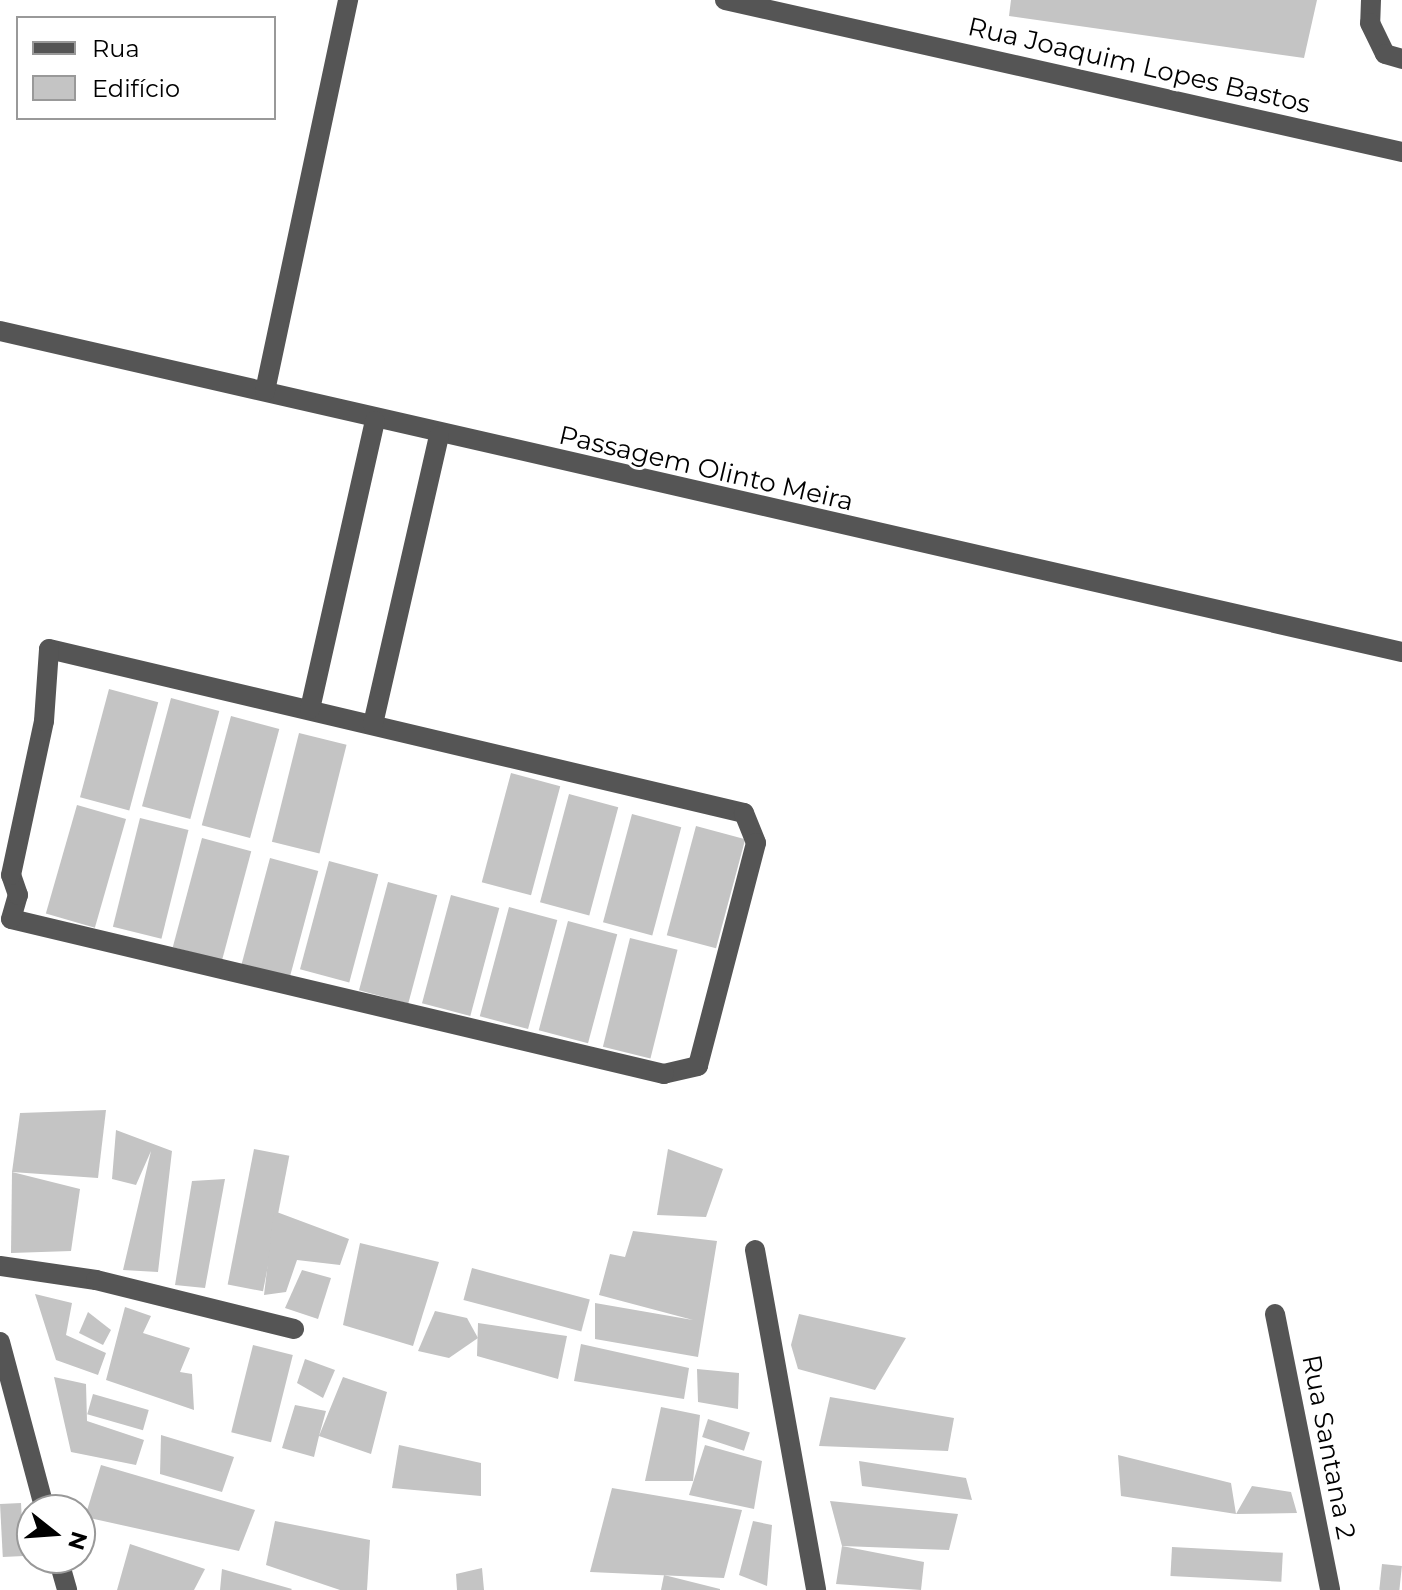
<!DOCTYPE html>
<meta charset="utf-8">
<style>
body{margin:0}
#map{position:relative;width:1402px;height:1590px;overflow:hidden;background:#fff;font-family:Montserrat,sans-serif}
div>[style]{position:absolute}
.building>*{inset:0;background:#c4c4c4;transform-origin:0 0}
.minor>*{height:20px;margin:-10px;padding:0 10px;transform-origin:10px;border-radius:10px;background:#555}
span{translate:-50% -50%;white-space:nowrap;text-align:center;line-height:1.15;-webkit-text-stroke:6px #fff;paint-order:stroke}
.street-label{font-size:26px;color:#000}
.legend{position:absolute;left:16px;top:16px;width:260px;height:104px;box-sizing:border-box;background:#fff;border:2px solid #999;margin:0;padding:10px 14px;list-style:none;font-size:24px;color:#000}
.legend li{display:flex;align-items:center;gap:16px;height:40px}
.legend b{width:40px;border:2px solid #999}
.north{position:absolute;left:16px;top:1494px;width:80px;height:80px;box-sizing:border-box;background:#fff;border:2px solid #999;border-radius:50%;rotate:107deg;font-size:22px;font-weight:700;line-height:32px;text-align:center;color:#000}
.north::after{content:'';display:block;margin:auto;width:28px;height:36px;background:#000;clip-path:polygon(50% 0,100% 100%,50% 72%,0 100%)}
</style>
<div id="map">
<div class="building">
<i style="clip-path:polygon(1011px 0,1317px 0,1304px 58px,1009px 16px)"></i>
<i style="left:109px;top:689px;width:51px;height:112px;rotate:15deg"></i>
<i style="left:171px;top:698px;width:50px;height:112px;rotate:15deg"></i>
<i style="left:231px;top:716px;width:50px;height:113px;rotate:15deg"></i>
<i style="left:299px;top:733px;width:49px;height:112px;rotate:14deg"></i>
<i style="left:511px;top:773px;width:51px;height:113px;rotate:15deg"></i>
<i style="left:569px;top:794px;width:51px;height:112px;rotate:15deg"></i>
<i style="left:77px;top:805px;width:51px;height:113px;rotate:16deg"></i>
<i style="left:632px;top:814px;width:51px;height:112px;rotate:15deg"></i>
<i style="left:140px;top:818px;width:50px;height:112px;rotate:14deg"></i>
<i style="left:696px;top:826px;width:51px;height:113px;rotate:15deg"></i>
<i style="left:202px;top:838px;width:51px;height:113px;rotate:15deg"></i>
<i style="left:270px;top:858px;width:50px;height:113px;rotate:15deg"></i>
<i style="left:329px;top:861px;width:51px;height:112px;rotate:15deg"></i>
<i style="left:388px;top:882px;width:51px;height:112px;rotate:15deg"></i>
<i style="left:451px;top:895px;width:50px;height:112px;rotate:15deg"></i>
<i style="left:509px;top:907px;width:50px;height:113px;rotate:15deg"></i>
<i style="left:568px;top:921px;width:51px;height:113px;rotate:15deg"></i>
<i style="left:630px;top:938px;width:49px;height:112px;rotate:14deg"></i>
<i style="clip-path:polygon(106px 1110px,98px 1178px,12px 1172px,20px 1113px)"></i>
<i style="clip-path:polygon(116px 1130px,172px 1151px,158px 1272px,123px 1270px,151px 1151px,136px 1185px,112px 1179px)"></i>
<i style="left:254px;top:1149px;width:36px;height:138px;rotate:11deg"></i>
<i style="clip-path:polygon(668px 1149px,723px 1169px,706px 1217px,657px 1215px)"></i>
<i style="clip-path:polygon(12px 1172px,80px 1189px,71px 1251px,11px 1253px)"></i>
<i style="clip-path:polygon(225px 1179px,205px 1288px,175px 1285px,192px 1181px)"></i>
<i style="clip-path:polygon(274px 1211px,349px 1239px,340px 1265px,297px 1260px,286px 1292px,264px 1295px)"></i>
<i style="clip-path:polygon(633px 1231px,717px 1241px,698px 1357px,595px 1339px,595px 1303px,693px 1320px,599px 1295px,610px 1254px,625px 1257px)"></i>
<i style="clip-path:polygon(360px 1243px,439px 1262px,413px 1346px,343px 1325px)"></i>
<i style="left:472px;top:1268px;width:122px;height:33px;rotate:15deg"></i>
<i style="clip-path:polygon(302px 1270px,331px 1278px,318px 1319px,285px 1308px)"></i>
<i style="clip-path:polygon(35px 1294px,72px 1303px,66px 1335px,106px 1353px,98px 1375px,56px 1360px)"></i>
<i style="clip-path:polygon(125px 1307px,151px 1316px,143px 1333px,190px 1348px,180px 1372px,192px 1374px,194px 1410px,106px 1380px)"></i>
<i style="clip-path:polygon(435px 1311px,467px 1318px,478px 1338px,449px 1358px,418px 1351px)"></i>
<i style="clip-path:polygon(88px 1312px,111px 1330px,103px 1345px,79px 1333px)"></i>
<i style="clip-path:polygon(799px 1314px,906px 1338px,875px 1390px,798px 1369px,791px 1345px)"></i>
<i style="clip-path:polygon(478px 1323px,567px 1336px,558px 1379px,477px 1356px)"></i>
<i style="clip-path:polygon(581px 1344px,689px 1368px,684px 1399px,574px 1381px)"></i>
<i style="left:253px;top:1345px;width:41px;height:90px;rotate:14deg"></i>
<i style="clip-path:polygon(305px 1359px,335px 1370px,323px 1398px,297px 1383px)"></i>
<i style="clip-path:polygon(697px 1369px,739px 1373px,738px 1409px,698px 1402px)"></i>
<i style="clip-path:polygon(54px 1377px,86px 1384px,87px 1421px,144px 1440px,136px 1465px,71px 1452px)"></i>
<i style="clip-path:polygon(343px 1377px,387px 1392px,371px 1454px,319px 1436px,314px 1457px,282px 1448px,295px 1405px,326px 1411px,319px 1436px)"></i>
<i style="left:93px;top:1394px;width:58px;height:21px;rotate:16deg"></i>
<i style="clip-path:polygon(830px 1397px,954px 1418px,948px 1451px,819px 1446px)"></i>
<i style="clip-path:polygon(661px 1407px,700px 1415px,693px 1481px,645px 1481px)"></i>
<i style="left:708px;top:1419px;width:44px;height:19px;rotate:18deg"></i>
<i style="clip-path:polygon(161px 1435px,234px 1457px,222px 1492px,160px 1474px)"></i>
<i style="clip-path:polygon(399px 1445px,481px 1463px,481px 1496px,392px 1488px)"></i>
<i style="clip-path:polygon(705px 1445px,762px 1461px,754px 1509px,689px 1495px)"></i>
<i style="clip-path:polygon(1118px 1455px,1231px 1483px,1236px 1514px,1252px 1486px,1291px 1492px,1297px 1513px,1236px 1514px,1121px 1496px)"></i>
<i style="clip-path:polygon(859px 1461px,966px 1478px,972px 1500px,862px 1486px)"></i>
<i style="clip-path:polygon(101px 1465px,255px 1510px,239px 1551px,85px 1517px)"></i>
<i style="clip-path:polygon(612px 1488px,742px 1510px,724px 1578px,590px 1572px)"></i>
<i style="clip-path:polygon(830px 1501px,958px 1514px,949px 1550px,842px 1546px)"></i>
<i style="left:21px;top:1503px;width:53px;height:21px;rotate:87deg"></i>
<i style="clip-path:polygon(275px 1521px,370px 1540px,367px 1590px,340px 1590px,266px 1565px)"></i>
<i style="clip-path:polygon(753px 1521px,772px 1525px,767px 1586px,739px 1575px)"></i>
<i style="clip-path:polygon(130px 1544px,205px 1569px,194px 1590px,117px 1590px)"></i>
<i style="clip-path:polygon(842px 1546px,924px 1562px,921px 1590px,836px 1584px)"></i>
<i style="left:1172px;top:1547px;width:111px;height:29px;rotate:3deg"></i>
<i style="left:1382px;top:1564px;width:20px;height:26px;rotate:6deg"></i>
<i style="clip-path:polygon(482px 1568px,484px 1590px,457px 1590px,456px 1574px)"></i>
<i style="clip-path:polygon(222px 1569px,292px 1589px,291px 1590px,220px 1590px)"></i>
<i style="clip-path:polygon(664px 1575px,720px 1589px,720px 1590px,661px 1590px)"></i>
</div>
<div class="minor">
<i style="left:725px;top:0;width:694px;rotate:12.65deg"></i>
<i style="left:1371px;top:0;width:23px;rotate:92deg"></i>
<i style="left:1370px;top:23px;width:34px;rotate:64deg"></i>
<i style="left:1385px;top:54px;width:18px;rotate:16deg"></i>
<i style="left:0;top:331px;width:1438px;rotate:12.9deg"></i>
<i style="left:265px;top:391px;width:400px;rotate:-78deg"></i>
<i style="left:49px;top:649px;width:714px;rotate:13.28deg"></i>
<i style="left:744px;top:813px;width:32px;rotate:68deg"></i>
<i style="left:756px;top:843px;width:230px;rotate:104.6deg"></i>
<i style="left:698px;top:1066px;width:35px;rotate:167deg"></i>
<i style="left:664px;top:1074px;width:671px;rotate:-166.65deg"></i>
<i style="left:11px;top:919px;width:25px;rotate:-74deg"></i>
<i style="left:18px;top:895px;width:21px;rotate:-109deg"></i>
<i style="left:11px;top:875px;width:157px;rotate:-77.9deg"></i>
<i style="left:44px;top:721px;width:72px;rotate:-86deg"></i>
<i style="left:310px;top:709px;width:295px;rotate:-77.3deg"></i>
<i style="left:373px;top:724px;width:295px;rotate:-77.1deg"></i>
<i style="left:755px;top:1250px;width:345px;rotate:79.8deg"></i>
<i style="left:0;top:1266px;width:97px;rotate:8.3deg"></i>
<i style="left:96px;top:1280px;width:204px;rotate:13.9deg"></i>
<i style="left:1275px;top:1314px;width:281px;rotate:78.7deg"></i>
<i style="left:0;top:1342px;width:174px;rotate:75deg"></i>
<i style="left:58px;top:1558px;width:33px;rotate:74deg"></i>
</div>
<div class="street-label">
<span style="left:1139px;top:66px;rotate:13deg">Rua Joaquim Lopes Bastos</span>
<span style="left:706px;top:469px;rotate:13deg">Passagem Olinto Meira</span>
<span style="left:1328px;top:1447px;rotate:79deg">Rua Santana 2</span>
</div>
<ul class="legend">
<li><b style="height:10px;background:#555"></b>Rua</li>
<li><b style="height:22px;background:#c4c4c4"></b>Edifício</li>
</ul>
<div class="north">N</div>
</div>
